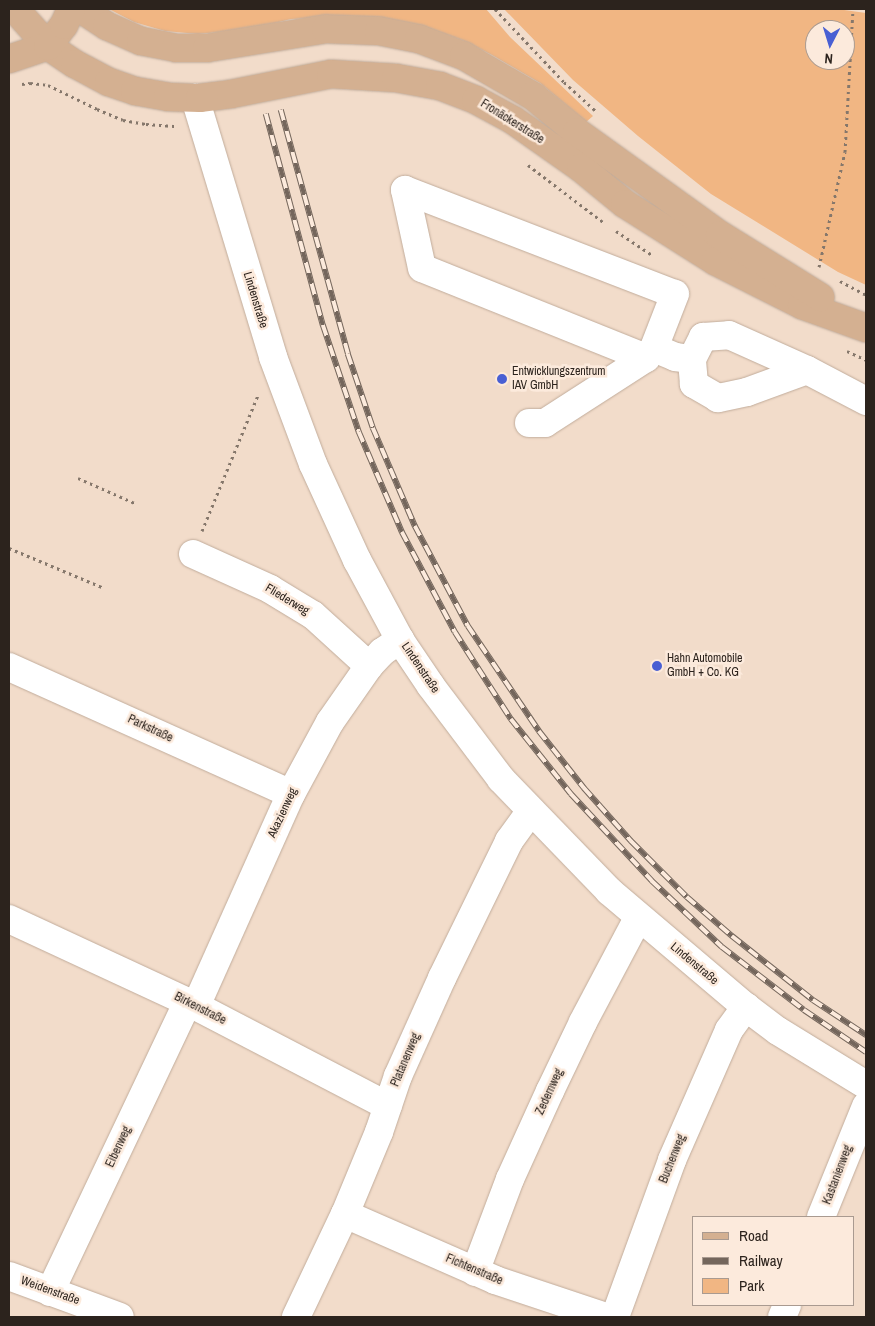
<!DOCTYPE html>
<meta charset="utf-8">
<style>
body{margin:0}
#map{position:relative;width:875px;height:1326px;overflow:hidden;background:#f2dcca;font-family:"Archivo Narrow",sans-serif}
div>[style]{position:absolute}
.green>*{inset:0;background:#f1b683}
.path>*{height:3px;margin-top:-1.5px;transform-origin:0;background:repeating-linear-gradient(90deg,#85776b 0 2.5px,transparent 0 6.5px)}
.roads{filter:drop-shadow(0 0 1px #c1ac9b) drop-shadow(0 0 1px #c1ac9b)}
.minor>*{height:28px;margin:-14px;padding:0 14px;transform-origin:14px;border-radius:14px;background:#fff}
.major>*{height:28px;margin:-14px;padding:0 14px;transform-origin:14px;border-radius:14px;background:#d4b091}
.rail>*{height:5.5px;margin-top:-2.75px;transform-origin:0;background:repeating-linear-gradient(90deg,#fceadc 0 11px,#74665c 0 22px);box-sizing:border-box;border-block:1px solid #74665c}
.dots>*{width:14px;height:14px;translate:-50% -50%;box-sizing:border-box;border:2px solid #fceadc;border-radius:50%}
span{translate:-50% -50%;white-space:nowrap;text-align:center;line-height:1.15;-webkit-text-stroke:5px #fceadc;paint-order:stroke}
.street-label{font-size:12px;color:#2c231d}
.poi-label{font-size:12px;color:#2c231d}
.left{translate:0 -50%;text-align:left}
.frame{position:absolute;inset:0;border:10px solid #2c231d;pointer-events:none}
.legend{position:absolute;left:692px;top:1216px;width:162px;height:90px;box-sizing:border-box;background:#fceadc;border:1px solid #a99a90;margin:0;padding:6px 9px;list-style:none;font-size:15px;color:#2c231d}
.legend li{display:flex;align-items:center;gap:10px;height:25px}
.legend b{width:25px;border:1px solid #a99a90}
.north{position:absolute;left:805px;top:20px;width:50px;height:50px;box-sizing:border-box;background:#fceadc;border:1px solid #a99a90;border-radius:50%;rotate:185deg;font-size:14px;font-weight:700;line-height:20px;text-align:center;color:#2c231d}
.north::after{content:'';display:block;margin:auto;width:18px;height:22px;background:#495fd3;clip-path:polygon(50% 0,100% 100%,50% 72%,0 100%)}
</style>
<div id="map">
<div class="green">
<i style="clip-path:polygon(109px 9px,486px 9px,510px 37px,593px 116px,586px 122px,540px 83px,492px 55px,462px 40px,421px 26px,337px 17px,291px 19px,251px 29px,198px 34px,165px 31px,134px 22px)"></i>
<i style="clip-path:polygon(evenodd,504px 9px,837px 9px,866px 13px,866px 285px,838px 272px,711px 194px,638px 136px,573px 80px,504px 9px,815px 30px,845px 30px,845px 60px,815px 60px,815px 30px)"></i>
</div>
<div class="path">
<i style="left:495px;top:9px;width:100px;rotate:46.6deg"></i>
<i style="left:564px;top:82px;width:45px;rotate:42.3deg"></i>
<i style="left:22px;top:84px;width:8px;rotate:-7deg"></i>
<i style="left:30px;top:83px;width:18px;rotate:6deg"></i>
<i style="left:48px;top:85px;width:55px;rotate:26.1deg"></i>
<i style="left:97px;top:109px;width:28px;rotate:23deg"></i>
<i style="left:123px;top:120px;width:23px;rotate:10deg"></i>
<i style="left:146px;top:124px;width:31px;rotate:4deg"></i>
<i style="left:528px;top:165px;width:94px;rotate:37.2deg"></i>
<i style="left:616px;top:231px;width:43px;rotate:33.7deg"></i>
<i style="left:819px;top:267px;width:118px;rotate:-77.3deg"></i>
<i style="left:845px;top:152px;width:143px;rotate:-86.8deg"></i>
<i style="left:840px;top:281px;width:30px;rotate:28deg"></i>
<i style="left:847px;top:351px;width:21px;rotate:25deg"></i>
<i style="left:78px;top:478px;width:64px;rotate:23.8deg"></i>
<i style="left:202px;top:531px;width:149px;rotate:-67.6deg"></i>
<i style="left:9px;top:548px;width:101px;rotate:22.8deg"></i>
</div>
<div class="roads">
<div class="minor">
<i style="left:195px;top:98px;width:270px;rotate:73.2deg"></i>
<i style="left:273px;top:357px;width:114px;rotate:69.5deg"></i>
<i style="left:313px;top:464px;width:106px;rotate:65.4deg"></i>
<i style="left:357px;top:560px;width:91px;rotate:61.7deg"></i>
<i style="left:400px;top:640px;width:55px;rotate:56deg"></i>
<i style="left:431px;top:686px;width:116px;rotate:53deg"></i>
<i style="left:501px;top:779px;width:156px;rotate:46deg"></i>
<i style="left:609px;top:891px;width:180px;rotate:40.3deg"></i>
<i style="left:746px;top:1007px;width:40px;rotate:37deg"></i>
<i style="left:778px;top:1031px;width:103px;rotate:31.5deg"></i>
<i style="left:646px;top:358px;width:241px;rotate:-158.1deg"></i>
<i style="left:422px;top:268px;width:80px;rotate:-102.3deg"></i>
<i style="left:405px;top:190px;width:289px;rotate:21.1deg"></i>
<i style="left:675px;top:294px;width:58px;rotate:111.3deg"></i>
<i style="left:807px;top:370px;width:64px;rotate:159.9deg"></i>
<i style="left:747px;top:392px;width:30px;rotate:168deg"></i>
<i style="left:718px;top:398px;width:28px;rotate:-150deg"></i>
<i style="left:694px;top:384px;width:25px;rotate:-95deg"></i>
<i style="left:692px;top:359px;width:25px;rotate:-63deg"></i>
<i style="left:703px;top:337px;width:26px;rotate:-4deg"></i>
<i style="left:729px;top:335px;width:85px;rotate:24.2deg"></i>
<i style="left:807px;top:370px;width:67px;rotate:27.7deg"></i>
<i style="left:529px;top:423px;width:16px"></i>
<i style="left:545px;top:423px;width:120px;rotate:-32.8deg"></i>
<i style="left:646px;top:358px;width:13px;rotate:-51deg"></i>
<i style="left:654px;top:348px;width:23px;rotate:23deg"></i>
<i style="left:675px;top:357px;width:17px;rotate:7deg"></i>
<i style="left:193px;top:554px;width:85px;rotate:24.4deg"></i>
<i style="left:270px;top:589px;width:50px;rotate:31.2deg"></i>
<i style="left:313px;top:615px;width:76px;rotate:42.3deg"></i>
<i style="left:9px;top:667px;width:309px;rotate:24.2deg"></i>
<i style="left:9px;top:919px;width:197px;rotate:24.9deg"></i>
<i style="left:188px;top:1002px;width:225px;rotate:27.5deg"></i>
<i style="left:196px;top:1006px;width:232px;rotate:-65.9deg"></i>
<i style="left:291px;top:794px;width:82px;rotate:-61.6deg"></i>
<i style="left:330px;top:722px;width:68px;rotate:-55.1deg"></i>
<i style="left:369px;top:666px;width:19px;rotate:-47deg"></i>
<i style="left:382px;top:652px;width:22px;rotate:-34deg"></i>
<i style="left:345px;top:1214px;width:164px;rotate:23.7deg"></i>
<i style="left:495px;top:1280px;width:117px;rotate:18.4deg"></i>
<i style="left:821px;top:1217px;width:120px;rotate:-67.9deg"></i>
<i style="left:475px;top:1272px;width:99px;rotate:-69.4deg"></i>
<i style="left:510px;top:1179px;width:97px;rotate:-65.6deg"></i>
<i style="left:550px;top:1091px;width:76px;rotate:-64.4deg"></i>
<i style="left:583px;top:1022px;width:118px;rotate:-62.1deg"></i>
<i style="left:9px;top:1276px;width:118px;rotate:20.3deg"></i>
<i style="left:50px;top:1292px;width:321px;rotate:-64.6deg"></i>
<i style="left:296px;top:1317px;width:114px;rotate:-64.6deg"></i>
<i style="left:345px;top:1214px;width:89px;rotate:-67.5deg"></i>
<i style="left:379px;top:1132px;width:59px;rotate:-71.3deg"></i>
<i style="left:398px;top:1076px;width:107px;rotate:-65.8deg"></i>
<i style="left:442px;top:978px;width:153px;rotate:-63.9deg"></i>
<i style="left:509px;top:841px;width:37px;rotate:-54deg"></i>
<i style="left:615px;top:1317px;width:167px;rotate:-70deg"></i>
<i style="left:672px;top:1160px;width:142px;rotate:-66.3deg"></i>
<i style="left:729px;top:1030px;width:29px;rotate:-54deg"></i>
<i style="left:782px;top:1317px;width:13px;rotate:-67deg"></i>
</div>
<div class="major">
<i style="left:15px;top:9px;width:50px;rotate:48.3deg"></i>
<i style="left:48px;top:46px;width:32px;rotate:34deg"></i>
<i style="left:75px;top:64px;width:38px;rotate:28deg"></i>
<i style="left:109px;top:82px;width:28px;rotate:19deg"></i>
<i style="left:135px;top:91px;width:34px;rotate:10deg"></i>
<i style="left:168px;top:97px;width:32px;rotate:2deg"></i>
<i style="left:200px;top:98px;width:31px;rotate:-7deg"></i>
<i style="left:231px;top:94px;width:102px;rotate:-11.3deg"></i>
<i style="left:331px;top:74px;width:65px;rotate:3.5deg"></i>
<i style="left:396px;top:78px;width:45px;rotate:10.3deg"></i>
<i style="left:440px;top:86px;width:39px;rotate:21deg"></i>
<i style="left:476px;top:100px;width:42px;rotate:28.4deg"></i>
<i style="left:513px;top:120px;width:83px;rotate:35.2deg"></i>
<i style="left:581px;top:168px;width:57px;rotate:39.3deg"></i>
<i style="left:625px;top:204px;width:107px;rotate:32.3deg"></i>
<i style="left:715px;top:261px;width:97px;rotate:26.8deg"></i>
<i style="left:802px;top:305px;width:68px;rotate:19.8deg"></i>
<i style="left:81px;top:9px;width:31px;rotate:33deg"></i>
<i style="left:107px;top:26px;width:37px;rotate:24deg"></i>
<i style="left:141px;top:41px;width:36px;rotate:11deg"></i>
<i style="left:176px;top:48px;width:31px"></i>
<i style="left:207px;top:48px;width:121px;rotate:-9.1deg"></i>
<i style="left:326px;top:29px;width:53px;rotate:2.2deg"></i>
<i style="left:379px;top:31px;width:41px;rotate:11.3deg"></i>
<i style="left:419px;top:39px;width:48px;rotate:20.7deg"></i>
<i style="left:464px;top:56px;width:80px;rotate:30.1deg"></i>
<i style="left:533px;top:96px;width:57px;rotate:39.3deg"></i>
<i style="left:577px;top:132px;width:176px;rotate:35.8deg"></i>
<i style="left:720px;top:235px;width:118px;rotate:31.8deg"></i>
<i style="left:9px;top:59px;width:41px;rotate:-18.4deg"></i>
<i style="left:48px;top:46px;width:26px;rotate:-53deg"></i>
<i style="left:64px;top:25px;width:17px;rotate:-66deg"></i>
</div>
</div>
<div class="rail">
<i style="left:281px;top:110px;width:253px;rotate:74.6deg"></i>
<i style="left:348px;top:354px;width:78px;rotate:71.3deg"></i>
<i style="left:373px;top:428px;width:107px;rotate:66.8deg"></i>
<i style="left:415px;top:526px;width:113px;rotate:62.1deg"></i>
<i style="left:468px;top:626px;width:127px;rotate:55.9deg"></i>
<i style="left:539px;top:731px;width:73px;rotate:51.7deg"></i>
<i style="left:584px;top:788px;width:71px;rotate:48.4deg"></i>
<i style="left:631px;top:841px;width:79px;rotate:45deg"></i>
<i style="left:687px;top:897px;width:60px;rotate:40.9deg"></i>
<i style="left:732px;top:936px;width:103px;rotate:38.3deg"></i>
<i style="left:813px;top:1000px;width:64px;rotate:33.4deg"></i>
<i style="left:266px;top:114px;width:219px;rotate:74.9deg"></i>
<i style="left:323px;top:325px;width:113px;rotate:71.4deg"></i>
<i style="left:359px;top:432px;width:109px;rotate:66.7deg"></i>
<i style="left:402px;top:532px;width:113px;rotate:62.1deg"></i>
<i style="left:455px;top:632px;width:43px;rotate:57.4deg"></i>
<i style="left:478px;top:668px;width:61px;rotate:57.1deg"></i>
<i style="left:511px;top:719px;width:96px;rotate:51.3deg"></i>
<i style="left:571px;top:794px;width:119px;rotate:47deg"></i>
<i style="left:652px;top:881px;width:96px;rotate:43.3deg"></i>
<i style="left:722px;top:947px;width:103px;rotate:37.5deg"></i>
<i style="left:804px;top:1010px;width:75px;rotate:34.1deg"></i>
</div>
<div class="dots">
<i style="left:502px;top:379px;background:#495fd3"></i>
<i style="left:657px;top:666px;background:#495fd3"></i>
</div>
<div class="street-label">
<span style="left:512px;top:122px;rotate:32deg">Fronäckerstraße</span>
<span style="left:255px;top:300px;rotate:73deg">Lindenstraße</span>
<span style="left:287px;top:600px;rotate:31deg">Fliederweg</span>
<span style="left:420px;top:668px;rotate:56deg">Lindenstraße</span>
<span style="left:150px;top:729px;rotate:25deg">Parkstraße</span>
<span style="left:283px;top:813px;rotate:-65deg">Akazienweg</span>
<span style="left:694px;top:964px;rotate:40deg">Lindenstraße</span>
<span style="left:200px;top:1009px;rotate:27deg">Birkenstraße</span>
<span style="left:406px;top:1060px;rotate:-67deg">Platanenweg</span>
<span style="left:550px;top:1092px;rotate:-65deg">Zedernweg</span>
<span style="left:119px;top:1147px;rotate:-65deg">Eibenweg</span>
<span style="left:673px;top:1159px;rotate:-68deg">Buchenweg</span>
<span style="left:838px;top:1175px;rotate:-69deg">Kastanienweg</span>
<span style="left:474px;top:1270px;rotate:23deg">Fichtenstraße</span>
<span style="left:50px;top:1291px;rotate:20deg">Weidenstraße</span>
</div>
<div class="poi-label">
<span class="left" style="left:512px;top:379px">Entwicklungszentrum<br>IAV GmbH</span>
<span class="left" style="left:667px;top:666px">Hahn Automobile<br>GmbH + Co. KG</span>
</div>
<div class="frame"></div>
<ul class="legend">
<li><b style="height:6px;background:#d4b091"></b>Road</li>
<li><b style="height:6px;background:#74665c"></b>Railway</li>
<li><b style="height:14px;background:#f1b683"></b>Park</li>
</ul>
<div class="north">N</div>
</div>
